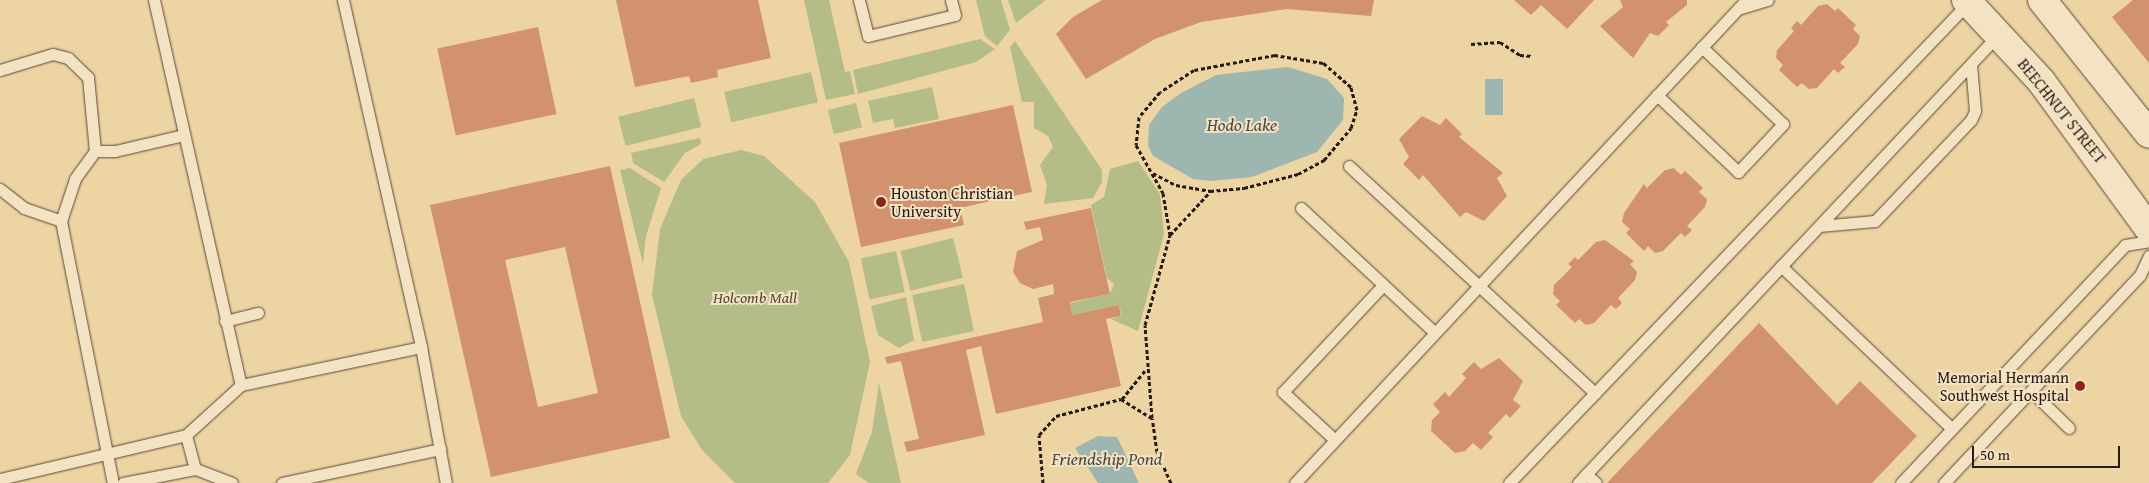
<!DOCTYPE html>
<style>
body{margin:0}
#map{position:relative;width:2149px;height:483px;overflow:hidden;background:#edd4a3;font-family:"Gentium Book Plus",serif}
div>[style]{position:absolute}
.green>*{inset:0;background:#b4bd88;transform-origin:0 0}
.water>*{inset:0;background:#9db6b0;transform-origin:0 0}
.building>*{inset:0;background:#d3926e;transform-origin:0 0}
.path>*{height:3px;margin-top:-1.5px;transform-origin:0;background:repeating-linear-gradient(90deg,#261a15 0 4px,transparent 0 6.5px)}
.roads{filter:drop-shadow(0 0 1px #584838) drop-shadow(0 0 1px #584838)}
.service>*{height:11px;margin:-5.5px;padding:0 5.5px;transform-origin:5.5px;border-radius:5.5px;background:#f3e3c3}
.secondary>*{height:28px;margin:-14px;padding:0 14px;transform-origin:14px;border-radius:14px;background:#f3e3c3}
.dots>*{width:14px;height:14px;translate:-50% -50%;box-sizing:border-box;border:2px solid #f3e3c3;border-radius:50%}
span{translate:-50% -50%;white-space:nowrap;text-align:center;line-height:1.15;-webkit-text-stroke:4px #f3e3c3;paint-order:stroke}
.street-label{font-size:16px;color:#261a15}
.poi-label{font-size:16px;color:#261a15}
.left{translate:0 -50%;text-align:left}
.right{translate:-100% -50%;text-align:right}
.park-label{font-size:16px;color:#514b38;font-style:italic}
.water-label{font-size:18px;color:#4a4944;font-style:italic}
.scale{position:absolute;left:1972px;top:446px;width:148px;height:22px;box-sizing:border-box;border:2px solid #261a15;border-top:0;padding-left:6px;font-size:15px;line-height:18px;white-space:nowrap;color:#261a15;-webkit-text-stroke:4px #f3e3c3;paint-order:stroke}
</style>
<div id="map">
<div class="green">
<i style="clip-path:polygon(804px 0,829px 0,845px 72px,850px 71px,855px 94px,826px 100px)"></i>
<i style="clip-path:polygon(976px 0,1001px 0,1010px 30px,997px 46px,985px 36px)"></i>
<i style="clip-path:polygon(1008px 0,1046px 0,1016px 23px)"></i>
<i style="clip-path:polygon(980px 39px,995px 49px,976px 62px,858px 94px,853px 70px)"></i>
<i style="clip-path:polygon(1015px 41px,1102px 170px,1102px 182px,1093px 198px,1044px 204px,1047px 185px,1040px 165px,1053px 147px,1048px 136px,1034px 128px,1034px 102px,1022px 102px,1010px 47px)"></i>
<i style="left:811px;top:72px;width:31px;height:89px;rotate:77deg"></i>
<i style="clip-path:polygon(932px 87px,939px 119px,895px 128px,893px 119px,873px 123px,868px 101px)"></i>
<i style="left:694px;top:98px;width:30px;height:78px;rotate:76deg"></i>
<i style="left:856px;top:103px;width:25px;height:29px;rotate:76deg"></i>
<i style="clip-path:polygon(700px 138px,701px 144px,685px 153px,664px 182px,633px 163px,631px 153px)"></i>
<i style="clip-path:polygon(741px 150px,764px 156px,815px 202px,849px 262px,870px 362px,850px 455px,828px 483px,735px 483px,702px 450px,681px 416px,652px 295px,660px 229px,681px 180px,703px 159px)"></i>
<i style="clip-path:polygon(1138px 161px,1160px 194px,1164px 234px,1138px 331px,1111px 319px,1122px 316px,1119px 305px,1072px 315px,1070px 303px,1110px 294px,1114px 284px,1107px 278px,1091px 205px,1104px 197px,1110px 169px)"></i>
<i style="clip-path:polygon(630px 168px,661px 188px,646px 236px,643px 264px,620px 170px)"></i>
<i style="left:953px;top:238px;width:41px;height:54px;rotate:76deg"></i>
<i style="left:896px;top:251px;width:42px;height:36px;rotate:78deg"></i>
<i style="left:964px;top:284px;width:48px;height:53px;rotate:78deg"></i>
<i style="clip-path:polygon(906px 297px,914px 340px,899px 348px,878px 335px,871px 306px)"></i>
<i style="clip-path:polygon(879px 383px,901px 483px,869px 483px,856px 474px,872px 432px)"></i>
</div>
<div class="water">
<i style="clip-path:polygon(1288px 67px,1327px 79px,1344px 98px,1343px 120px,1317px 152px,1252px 177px,1211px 181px,1193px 179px,1153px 156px,1148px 146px,1149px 125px,1162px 107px,1181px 93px,1216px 75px)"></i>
<i style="left:1485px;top:79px;width:18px;height:36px"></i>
<i style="clip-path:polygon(1098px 436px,1117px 437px,1139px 483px,1098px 483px,1075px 448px)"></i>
</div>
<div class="building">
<i style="clip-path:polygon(616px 0,758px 0,771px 58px,717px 70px,718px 77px,691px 83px,689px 76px,635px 87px)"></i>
<i style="clip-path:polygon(1102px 0,1374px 0,1371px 16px,1287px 9px,1201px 22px,1155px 39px,1086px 79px,1056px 34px,1073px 17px)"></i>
<i style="clip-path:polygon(1514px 0,1594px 0,1567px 29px,1541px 5px,1531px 15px)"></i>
<i style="clip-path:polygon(1620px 0,1687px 0,1687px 5px,1666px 22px,1669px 25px,1658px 36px,1650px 33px,1633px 58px,1600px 26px,1623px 7px)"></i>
<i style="clip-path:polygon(2133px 0,2149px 0,2149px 63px,2112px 17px)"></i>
<i style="clip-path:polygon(1827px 4px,1835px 11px,1838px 8px,1856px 25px,1853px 29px,1860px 36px,1858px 44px,1840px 63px,1845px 67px,1838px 73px,1834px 69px,1817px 88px,1809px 89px,1802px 83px,1797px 87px,1779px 70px,1783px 65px,1776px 58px,1777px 50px,1794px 31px,1791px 28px,1797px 21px,1801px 25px,1818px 6px)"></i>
<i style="left:538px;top:27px;width:89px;height:103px;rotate:78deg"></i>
<i style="clip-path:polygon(1013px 105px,1032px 192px,960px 208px,964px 225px,861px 247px,839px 143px)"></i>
<i style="clip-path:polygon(1422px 116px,1440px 125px,1446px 118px,1462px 134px,1459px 137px,1503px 173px,1497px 178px,1507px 196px,1484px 221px,1466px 212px,1460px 217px,1423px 175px,1419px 180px,1403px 164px,1409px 157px,1399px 139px)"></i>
<i style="clip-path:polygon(evenodd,610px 166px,670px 438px,491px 477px,430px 205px,610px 166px,565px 247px,598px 393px,538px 407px,505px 260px,565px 247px)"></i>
<i style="clip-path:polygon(1674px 168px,1681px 175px,1685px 171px,1703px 188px,1699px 192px,1707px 199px,1705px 207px,1687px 226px,1692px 230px,1685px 237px,1681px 233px,1663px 251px,1655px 253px,1648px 246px,1644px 251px,1626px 233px,1630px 229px,1622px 222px,1624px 213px,1644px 184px,1647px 188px,1665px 170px)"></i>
<i style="clip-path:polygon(1091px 208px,1110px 294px,1070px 302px,1072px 315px,1119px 305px,1121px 316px,1106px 319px,1121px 386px,996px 414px,981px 346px,966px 350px,985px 435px,907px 452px,904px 442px,919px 439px,901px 361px,887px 364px,885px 357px,1043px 322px,1038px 298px,1054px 294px,1053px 284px,1033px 289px,1020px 283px,1013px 272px,1017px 251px,1043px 240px,1040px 227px,1026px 230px,1024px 222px)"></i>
<i style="clip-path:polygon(1605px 240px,1634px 261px,1630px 264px,1637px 272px,1635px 280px,1618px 298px,1622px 303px,1616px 309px,1611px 305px,1594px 323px,1586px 325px,1579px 319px,1575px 323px,1556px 305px,1560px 301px,1553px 294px,1554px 285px,1572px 267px,1568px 264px,1575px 257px,1578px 260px,1596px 242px)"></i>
<i style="clip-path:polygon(1759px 323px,1837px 405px,1860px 381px,1917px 436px,1872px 483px,1607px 483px)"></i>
<i style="clip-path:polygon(1499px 358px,1523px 381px,1513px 400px,1521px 406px,1510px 418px,1506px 414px,1488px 433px,1493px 437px,1481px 450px,1473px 443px,1465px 451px,1455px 453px,1431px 431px,1432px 420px,1440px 412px,1433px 404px,1445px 392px,1449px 397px,1466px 378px,1462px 374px,1474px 362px,1481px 369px)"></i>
</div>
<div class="path">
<i style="left:1471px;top:44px;width:29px;rotate:-4deg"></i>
<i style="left:1500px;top:42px;width:24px;rotate:33deg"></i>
<i style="left:1520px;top:55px;width:12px;rotate:5deg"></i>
<i style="left:1153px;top:173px;width:26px;rotate:28deg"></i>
<i style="left:1176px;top:185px;width:35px;rotate:10deg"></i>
<i style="left:1210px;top:191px;width:34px;rotate:-5deg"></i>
<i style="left:1244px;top:188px;width:56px;rotate:-14.5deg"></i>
<i style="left:1298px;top:174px;width:30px;rotate:-28deg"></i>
<i style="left:1324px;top:160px;width:42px;rotate:-49.8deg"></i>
<i style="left:1351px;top:128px;width:19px;rotate:-72deg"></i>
<i style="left:1357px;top:110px;width:24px;rotate:-105deg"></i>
<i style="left:1351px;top:87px;width:37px;rotate:-139deg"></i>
<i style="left:1323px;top:63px;width:49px;rotate:-170.5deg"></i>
<i style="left:1275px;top:55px;width:82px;rotate:169.5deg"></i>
<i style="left:1194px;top:70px;width:40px;rotate:147.1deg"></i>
<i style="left:1160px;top:92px;width:33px;rotate:130deg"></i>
<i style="left:1139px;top:117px;width:28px;rotate:96deg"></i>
<i style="left:1136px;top:145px;width:55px;rotate:60.6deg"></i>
<i style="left:1163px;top:193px;width:43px;rotate:80.5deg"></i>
<i style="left:1122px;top:399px;width:38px;rotate:-51deg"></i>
<i style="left:1043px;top:483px;width:48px;rotate:-94.8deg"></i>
<i style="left:1039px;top:435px;width:25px;rotate:-48deg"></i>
<i style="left:1056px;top:416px;width:67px;rotate:-14.7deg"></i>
<i style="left:1121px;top:399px;width:36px;rotate:32deg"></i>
<i style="left:1171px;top:483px;width:34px;rotate:-114deg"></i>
<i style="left:1157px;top:452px;width:34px;rotate:-98deg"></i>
<i style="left:1152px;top:418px;width:93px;rotate:-94.3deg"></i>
<i style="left:1145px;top:325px;width:93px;rotate:-74.5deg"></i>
<i style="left:1170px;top:235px;width:59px;rotate:-47.1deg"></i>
</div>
<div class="roads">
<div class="service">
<i style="left:154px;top:0;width:395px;rotate:77.3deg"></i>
<i style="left:343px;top:0;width:356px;rotate:77.3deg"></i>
<i style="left:421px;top:347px;width:138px;rotate:79.6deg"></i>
<i style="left:859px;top:0;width:37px;rotate:76deg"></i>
<i style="left:868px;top:36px;width:89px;rotate:-13.6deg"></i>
<i style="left:955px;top:15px;width:16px;rotate:-105deg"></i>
<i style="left:1738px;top:9px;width:31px;rotate:-17deg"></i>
<i style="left:0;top:70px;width:55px;rotate:-16.8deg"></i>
<i style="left:53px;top:54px;width:16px;rotate:15deg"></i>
<i style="left:68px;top:58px;width:28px;rotate:44deg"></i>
<i style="left:88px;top:77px;width:74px;rotate:84.6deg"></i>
<i style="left:95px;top:151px;width:34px;rotate:126deg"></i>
<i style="left:75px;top:179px;width:44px;rotate:108.4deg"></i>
<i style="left:61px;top:221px;width:267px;rotate:78.8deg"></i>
<i style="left:1657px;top:95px;width:112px;rotate:43.5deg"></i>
<i style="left:1738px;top:172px;width:66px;rotate:-46.8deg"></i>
<i style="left:1783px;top:124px;width:112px;rotate:-136.5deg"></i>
<i style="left:95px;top:151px;width:20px"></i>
<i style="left:115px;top:151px;width:71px;rotate:-13.1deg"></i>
<i style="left:1349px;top:166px;width:335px;rotate:42.7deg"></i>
<i style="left:0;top:189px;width:31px;rotate:38deg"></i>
<i style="left:24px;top:208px;width:39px;rotate:19deg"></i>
<i style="left:1301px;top:208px;width:183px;rotate:43deg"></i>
<i style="left:1819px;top:226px;width:56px;rotate:-5.1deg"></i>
<i style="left:1875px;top:221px;width:139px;rotate:-46.5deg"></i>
<i style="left:1971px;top:120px;width:10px;rotate:-66deg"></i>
<i style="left:1975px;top:111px;width:47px;rotate:-94.9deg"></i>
<i style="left:1781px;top:266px;width:236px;rotate:43.6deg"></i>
<i style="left:225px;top:321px;width:34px;rotate:-14deg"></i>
<i style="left:2031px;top:391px;width:53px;rotate:44.2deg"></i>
<i style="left:1335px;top:440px;width:71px;rotate:-137.3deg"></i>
<i style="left:1283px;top:392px;width:146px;rotate:-46.9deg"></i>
<i style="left:1586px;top:474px;width:13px;rotate:42deg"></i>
<i style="left:0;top:479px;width:191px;rotate:-13.3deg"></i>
<i style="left:123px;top:483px;width:73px;rotate:-11deg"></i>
<i style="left:232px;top:483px;width:40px;rotate:-159deg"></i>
<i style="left:195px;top:469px;width:35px;rotate:-105deg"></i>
<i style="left:186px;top:435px;width:74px;rotate:-42.3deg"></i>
<i style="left:241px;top:385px;width:184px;rotate:-11.9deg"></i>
<i style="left:282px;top:483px;width:162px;rotate:-12.1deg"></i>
<i style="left:1295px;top:483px;width:661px;rotate:-46.96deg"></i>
<i style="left:1509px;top:483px;width:664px;rotate:-46.28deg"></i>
<i style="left:1578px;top:483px;width:614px;rotate:-46.85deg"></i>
<i style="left:1901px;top:483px;width:327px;rotate:-46.7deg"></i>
<i style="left:2125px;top:245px;width:24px;rotate:-9deg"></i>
<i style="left:1944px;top:483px;width:286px;rotate:-46.7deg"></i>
<i style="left:2140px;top:275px;width:21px;rotate:-65deg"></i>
</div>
<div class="secondary">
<i style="left:1966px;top:0;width:110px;rotate:47.2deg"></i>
<i style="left:2041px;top:81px;width:183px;rotate:53.9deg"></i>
<i style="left:2042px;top:0;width:171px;rotate:51.4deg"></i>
</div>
</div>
<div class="dots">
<i style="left:881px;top:202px;background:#8f2418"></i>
<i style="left:2080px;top:386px;background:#8f2418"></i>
</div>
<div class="street-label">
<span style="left:2062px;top:111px;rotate:51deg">BEECHNUT STREET</span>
</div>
<div class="poi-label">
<span class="left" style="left:891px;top:202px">Houston Christian<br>University</span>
<span class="right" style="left:2069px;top:386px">Memorial Hermann<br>Southwest Hospital</span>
</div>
<div class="park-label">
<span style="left:755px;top:297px">Holcomb Mall</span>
</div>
<div class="water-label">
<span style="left:1242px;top:125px">Hodo Lake</span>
<span style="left:1107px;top:459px">Friendship Pond</span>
</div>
<div class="scale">50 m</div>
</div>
